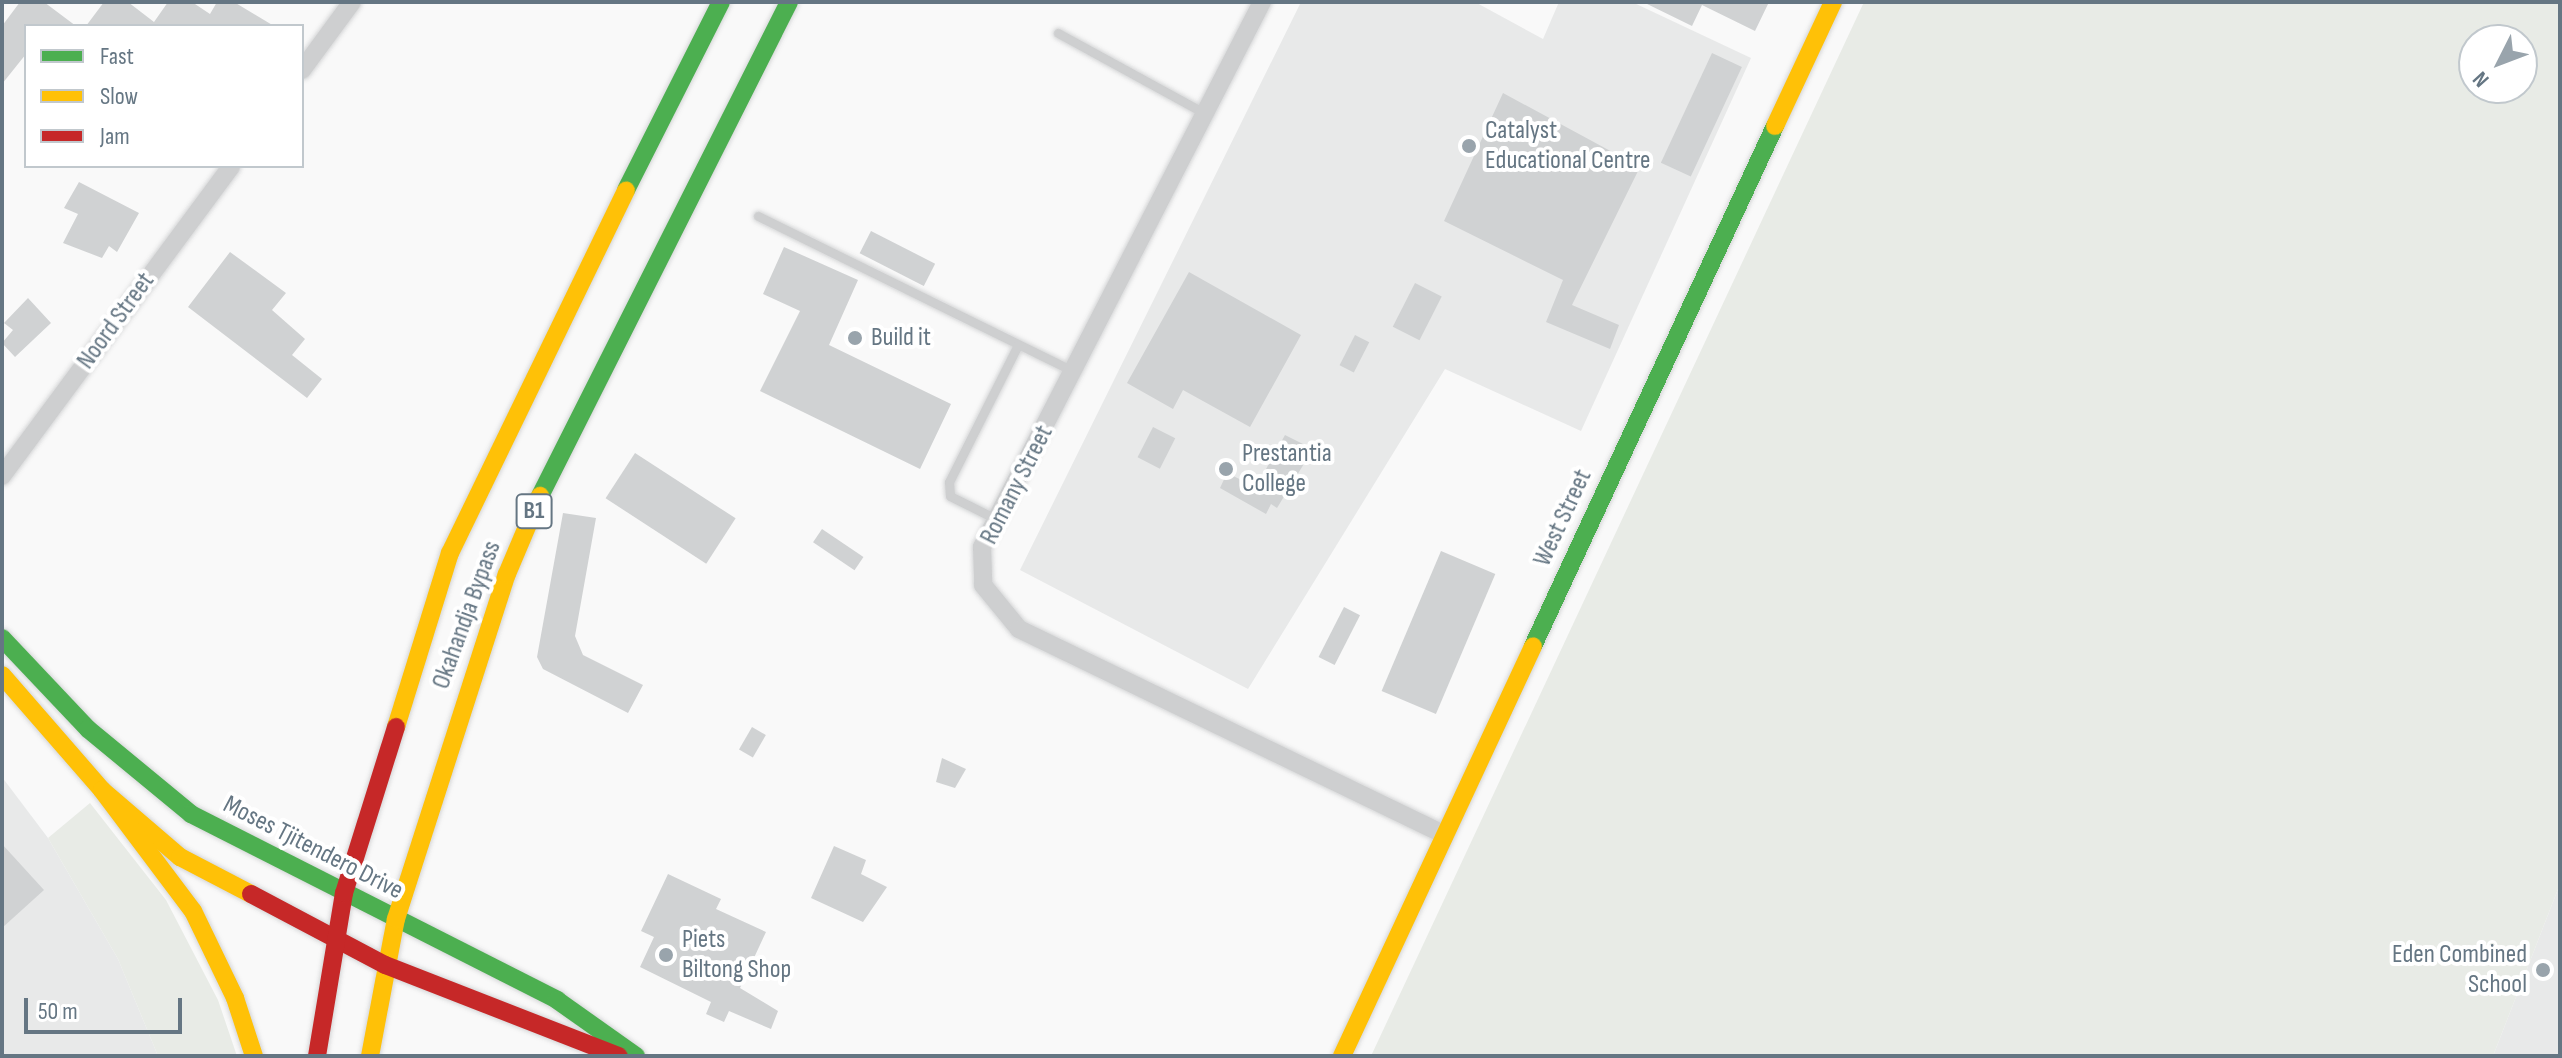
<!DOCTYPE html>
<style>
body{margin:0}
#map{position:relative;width:2562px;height:1058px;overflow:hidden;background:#f9f9f9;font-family:"Sofia Sans Condensed",sans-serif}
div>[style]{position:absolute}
.built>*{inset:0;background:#e8e9e9}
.green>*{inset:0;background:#e8ebe6}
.building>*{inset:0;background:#d0d2d3;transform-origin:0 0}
.roads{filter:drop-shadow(0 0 2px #d5d6d7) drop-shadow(0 0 2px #d5d6d7)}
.lane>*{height:9px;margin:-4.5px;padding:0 4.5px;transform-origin:4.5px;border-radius:4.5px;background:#cecfd0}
.street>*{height:18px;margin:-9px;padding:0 9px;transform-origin:9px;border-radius:9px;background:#cecfd0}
.fast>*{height:18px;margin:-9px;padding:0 9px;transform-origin:9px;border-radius:9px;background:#4caf50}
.slow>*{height:18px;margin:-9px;padding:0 9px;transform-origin:9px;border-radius:9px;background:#ffc107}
.jam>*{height:18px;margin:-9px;padding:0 9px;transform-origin:9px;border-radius:9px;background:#c62828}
.dots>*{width:22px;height:22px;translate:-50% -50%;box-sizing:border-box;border:4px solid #fff;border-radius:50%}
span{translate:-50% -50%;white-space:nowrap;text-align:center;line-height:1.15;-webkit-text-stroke:8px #fff;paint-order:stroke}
.shield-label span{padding:2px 6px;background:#fff;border:2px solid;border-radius:6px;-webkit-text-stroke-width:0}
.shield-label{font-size:24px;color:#657683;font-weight:700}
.poi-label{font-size:26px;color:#657683}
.left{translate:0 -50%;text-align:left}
.right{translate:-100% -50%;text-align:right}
.street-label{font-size:26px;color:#657683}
.frame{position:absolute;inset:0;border:4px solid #657683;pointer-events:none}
.legend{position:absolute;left:24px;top:24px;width:280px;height:144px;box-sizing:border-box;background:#fff;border:2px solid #c1c8cd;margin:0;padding:10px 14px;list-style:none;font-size:24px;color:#657683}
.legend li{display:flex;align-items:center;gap:16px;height:40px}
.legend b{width:40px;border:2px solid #c1c8cd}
.north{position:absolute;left:2458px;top:24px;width:80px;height:80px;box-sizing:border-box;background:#fff;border:2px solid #c1c8cd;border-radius:50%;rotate:228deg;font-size:22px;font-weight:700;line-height:32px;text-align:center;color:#657683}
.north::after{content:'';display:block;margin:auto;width:28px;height:36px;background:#99a4ac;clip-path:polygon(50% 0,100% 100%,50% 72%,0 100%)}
.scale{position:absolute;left:24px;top:998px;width:158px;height:36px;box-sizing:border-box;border:4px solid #657683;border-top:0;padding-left:10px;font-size:24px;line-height:28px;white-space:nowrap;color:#657683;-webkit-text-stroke:6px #fff;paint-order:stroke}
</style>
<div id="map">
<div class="built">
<i style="clip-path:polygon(1301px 2px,1475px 2px,1543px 39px,1559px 2px,1632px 2px,1751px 58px,1581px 431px,1445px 369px,1248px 689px,1020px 570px)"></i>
<i style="clip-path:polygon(2px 777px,48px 838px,118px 959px,158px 1056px,2px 1056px)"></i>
<i style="clip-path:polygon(2560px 884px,2560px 1056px,2493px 1056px)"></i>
</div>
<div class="green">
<i style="clip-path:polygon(evenodd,1864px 2px,2560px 2px,2560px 884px,2493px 1056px,1371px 1056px,1864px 2px,2474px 40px,2522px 40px,2522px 88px,2474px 88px,2474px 40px)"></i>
<i style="clip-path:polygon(90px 803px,166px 900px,218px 1000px,237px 1056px,158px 1056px,118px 959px,48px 838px)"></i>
</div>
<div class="building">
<i style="clip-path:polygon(20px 2px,44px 2px,76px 26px,26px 26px,26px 54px,2px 84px,2px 26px)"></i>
<i style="clip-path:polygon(104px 2px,128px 2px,154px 22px,168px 2px,192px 2px,210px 14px,217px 2px,234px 2px,274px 26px,86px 26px)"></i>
<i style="clip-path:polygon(1643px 2px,1769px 2px,1755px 31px,1702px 5px,1692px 26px)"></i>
<i style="left:1712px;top:53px;width:33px;height:121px;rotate:25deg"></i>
<i style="clip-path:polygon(1503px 93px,1640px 167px,1572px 305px,1619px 325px,1610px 349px,1546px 322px,1563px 280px,1444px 221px)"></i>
<i style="clip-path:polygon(79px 182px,139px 213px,117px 252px,109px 246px,102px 258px,63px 243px,78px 214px,64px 208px)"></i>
<i style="left:871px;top:231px;width:72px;height:25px;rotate:27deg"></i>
<i style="clip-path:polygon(784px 247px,858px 280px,829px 345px,951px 404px,920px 469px,760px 391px,800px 311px,763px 294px)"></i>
<i style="clip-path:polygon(230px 252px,286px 293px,272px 310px,305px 339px,292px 355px,322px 379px,307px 398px,188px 307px)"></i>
<i style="clip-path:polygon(1189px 272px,1301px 335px,1250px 427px,1183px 390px,1173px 409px,1127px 383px)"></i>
<i style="left:1415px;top:283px;width:30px;height:49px;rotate:27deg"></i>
<i style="clip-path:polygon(28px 298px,51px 323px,15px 357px,2px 343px,13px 330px,4px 323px)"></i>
<i style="left:1355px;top:335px;width:16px;height:34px;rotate:27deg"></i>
<i style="left:1153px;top:427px;width:25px;height:34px;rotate:27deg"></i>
<i style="clip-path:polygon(1285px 435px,1313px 449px,1277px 508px,1271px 504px,1266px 514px,1220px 488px,1227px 473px,1256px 487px)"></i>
<i style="left:635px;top:453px;width:120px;height:54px;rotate:33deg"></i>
<i style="clip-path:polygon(563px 513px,596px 518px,575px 636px,583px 655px,643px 685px,628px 713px,543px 669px,537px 657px)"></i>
<i style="left:822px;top:529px;width:50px;height:16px;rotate:34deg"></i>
<i style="left:1441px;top:551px;width:59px;height:152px;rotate:23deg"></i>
<i style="left:1344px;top:607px;width:18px;height:56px;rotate:27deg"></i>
<i style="left:752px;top:727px;width:16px;height:26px;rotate:30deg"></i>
<i style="clip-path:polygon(942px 758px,966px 769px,955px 788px,936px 782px)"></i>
<i style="clip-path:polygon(2px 844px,44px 890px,2px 928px)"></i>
<i style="clip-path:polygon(834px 846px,866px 860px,861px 874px,887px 887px,863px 922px,811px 898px)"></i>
<i style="clip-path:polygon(668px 874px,721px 899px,716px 909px,766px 932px,740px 988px,778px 1011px,771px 1029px,729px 1011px,724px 1022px,706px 1014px,711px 1002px,640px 967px,654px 937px,641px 931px)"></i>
</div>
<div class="roads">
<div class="lane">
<i style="left:1058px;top:33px;width:169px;rotate:28.7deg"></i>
<i style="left:758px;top:216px;width:351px;rotate:26.2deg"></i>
<i style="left:996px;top:519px;width:51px;rotate:-153.4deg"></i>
<i style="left:950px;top:496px;width:14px;rotate:-94deg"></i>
<i style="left:949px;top:482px;width:153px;rotate:-63.3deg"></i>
</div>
<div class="street">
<i style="left:1262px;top:2px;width:613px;rotate:117.19deg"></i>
<i style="left:982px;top:547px;width:38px;rotate:88deg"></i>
<i style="left:983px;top:585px;width:57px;rotate:50.7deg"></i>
<i style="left:1019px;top:629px;width:471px;rotate:25.8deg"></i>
<i style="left:302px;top:70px;width:84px;rotate:-53.7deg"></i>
<i style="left:2px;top:476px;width:385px;rotate:-53.5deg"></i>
</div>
<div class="fast">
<i style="left:626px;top:190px;width:211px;rotate:-63.2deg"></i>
<i style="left:540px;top:496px;width:553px;rotate:-63.25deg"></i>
<i style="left:2px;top:638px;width:125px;rotate:46.6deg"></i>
<i style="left:88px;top:729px;width:134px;rotate:39.5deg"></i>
<i style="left:191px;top:814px;width:411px;rotate:26.9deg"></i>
<i style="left:557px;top:1000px;width:97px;rotate:35.3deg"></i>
<i style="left:1533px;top:646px;width:574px;rotate:-65.04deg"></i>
</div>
<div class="slow">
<i style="left:1775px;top:126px;width:137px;rotate:-64.9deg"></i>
<i style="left:2px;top:675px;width:152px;rotate:49deg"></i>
<i style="left:102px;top:790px;width:103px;rotate:40.7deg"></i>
<i style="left:180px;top:857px;width:80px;rotate:27.5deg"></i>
<i style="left:396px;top:727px;width:182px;rotate:-72.8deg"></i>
<i style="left:450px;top:553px;width:403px;rotate:-64.1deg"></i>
<i style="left:102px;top:790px;width:151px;rotate:53.1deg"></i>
<i style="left:193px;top:911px;width:97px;rotate:64.2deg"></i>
<i style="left:235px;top:998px;width:61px;rotate:71.9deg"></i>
<i style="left:370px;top:1056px;width:139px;rotate:-79.3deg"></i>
<i style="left:396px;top:919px;width:362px;rotate:-72.2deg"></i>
<i style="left:507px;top:574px;width:85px;rotate:-67.1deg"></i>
<i style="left:1342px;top:1056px;width:452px;rotate:-65deg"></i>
</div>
<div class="jam">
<i style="left:251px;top:894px;width:152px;rotate:27.9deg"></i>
<i style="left:385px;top:965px;width:251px;rotate:21.3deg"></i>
<i style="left:317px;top:1056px;width:165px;rotate:-80.6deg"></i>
<i style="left:344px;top:893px;width:174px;rotate:-72.6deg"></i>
</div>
</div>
<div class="dots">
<i style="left:1469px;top:146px;background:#99a4ac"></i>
<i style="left:855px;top:338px;background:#99a4ac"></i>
<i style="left:1226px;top:469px;background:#99a4ac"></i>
<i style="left:666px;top:955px;background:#99a4ac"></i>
<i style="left:2543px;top:970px;background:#99a4ac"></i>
</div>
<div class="shield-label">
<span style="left:534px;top:511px">B1</span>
</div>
<div class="poi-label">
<span class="left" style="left:1485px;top:146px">Catalyst<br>Educational Centre</span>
<span class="left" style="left:871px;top:338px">Build it</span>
<span class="left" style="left:1242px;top:469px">Prestantia<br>College</span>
<span class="left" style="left:682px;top:955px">Piets<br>Biltong Shop</span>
<span class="right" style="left:2527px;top:970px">Eden Combined<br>School</span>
</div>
<div class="street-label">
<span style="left:116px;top:321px;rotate:-54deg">Noord Street</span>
<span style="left:1017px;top:485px;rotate:-63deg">Romany Street</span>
<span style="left:1563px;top:518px;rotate:-65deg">West Street</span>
<span style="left:467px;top:615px;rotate:-70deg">Okahandja Bypass</span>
<span style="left:313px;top:848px;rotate:27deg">Moses Tjitendero Drive</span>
</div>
<div class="frame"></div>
<ul class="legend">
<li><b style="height:10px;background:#4caf50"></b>Fast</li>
<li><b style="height:10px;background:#ffc107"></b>Slow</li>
<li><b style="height:10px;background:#c62828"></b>Jam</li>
</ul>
<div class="north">N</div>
<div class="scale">50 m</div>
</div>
